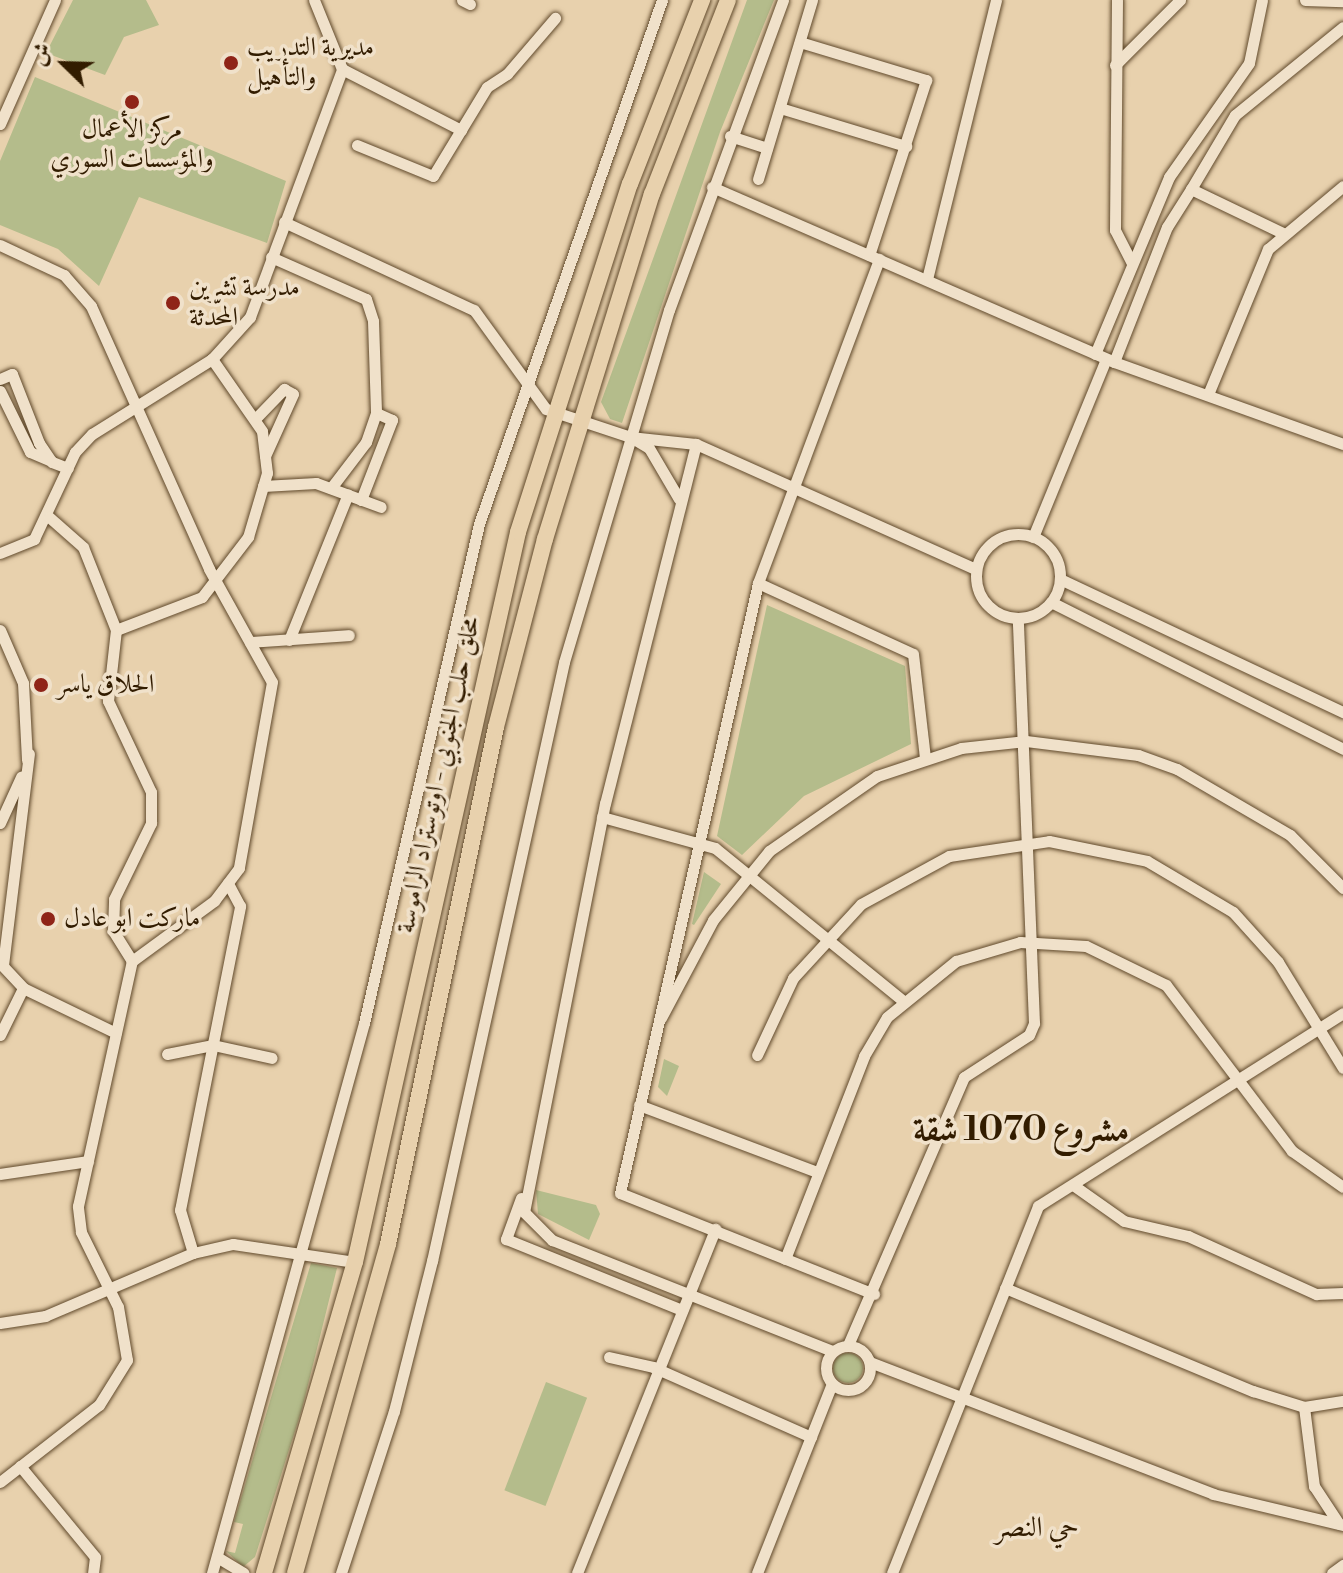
<!DOCTYPE html>
<meta charset="utf-8">
<style>
body{margin:0}
#map{position:relative;width:1343px;height:1573px;overflow:hidden;background:#e8d1ad;font-family:"Libre Bodoni",Amiri,serif}
div>[style]{position:absolute}
.green>*{inset:0;background:#b4bc8b;transform-origin:0 0}
.round{border-radius:50%}
.roads{filter:drop-shadow(0 0 2px #60492b) drop-shadow(0 0 2px #60492b)}
.minor>*{height:11px;margin:-5.5px;padding:0 5.5px;transform-origin:5.5px;border-radius:5.5px;background:#f0e1ca}
.minor>.ring{margin:-5.5px;padding:0;box-sizing:content-box;background:none;border:11px solid #f0e1ca;border-radius:50%}
.highway>*{height:16px;margin:-8px;padding:0 8px;transform-origin:8px;border-radius:8px;background:#e8d1ad}
.dots>*{width:22px;height:22px;translate:-50% -50%;box-sizing:border-box;border:4px solid #f0e1ca;border-radius:50%}
span{translate:-50% -50%;white-space:nowrap;text-align:center;line-height:1.15;-webkit-text-stroke:7px #f0e1ca;paint-order:stroke}
.poi-label{font-size:26px;color:#321c00}
.left{translate:0 -50%;text-align:left}
.street-label{font-size:26px;color:#321c00}
.neighbourhood-label{font-size:28px;color:#321c00}
.district-label{font-size:34px;color:#321c00;font-weight:700}
.north{position:absolute;left:24px;top:24px;width:80px;height:80px;-webkit-text-stroke:6px #f0e1ca;paint-order:stroke;rotate:293deg;font-size:22px;font-weight:700;line-height:32px;text-align:center;color:#321c00}
.north::after{content:'';display:block;margin:auto;width:28px;height:36px;background:#321c00;clip-path:polygon(50% 0,100% 100%,50% 72%,0 100%)}
</style>
<div id="map">
<div class="green">
<i style="clip-path:polygon(73px 0,146px 0,159px 25px,124px 37px,105px 75px,46px 53px)"></i>
<i style="clip-path:polygon(747px 0,774px 0,720px 132px,622px 423px,610px 419px,601px 402px)"></i>
<i style="clip-path:polygon(35px 77px,286px 181px,267px 243px,139px 197px,99px 286px,58px 249px,0 225px,0 161px)"></i>
<i style="clip-path:polygon(767px 605px,905px 666px,911px 744px,804px 796px,742px 855px,717px 836px)"></i>
<i style="clip-path:polygon(704px 872px,721px 884px,694px 925px,692px 924px)"></i>
<i style="clip-path:polygon(664px 1059px,679px 1066px,667px 1096px,658px 1087px)"></i>
<i style="clip-path:polygon(536px 1190px,596px 1205px,600px 1214px,589px 1240px,538px 1214px)"></i>
<i style="clip-path:polygon(311px 1263px,337px 1268px,302px 1409px,255px 1557px,243px 1567px,226px 1551px,235px 1553px,243px 1524px,234px 1522px)"></i>
<i class="round" style="left:833px;top:1353px;width:30px;height:30px"></i>
<i style="left:546px;top:1382px;width:44px;height:116px;rotate:21deg"></i>
</div>
<div class="roads">
<div class="minor">
<i style="left:314px;top:0;width:74px;rotate:67.9deg"></i>
<i style="left:342px;top:69px;width:134px;rotate:27.1deg"></i>
<i style="left:462px;top:0;width:9px;rotate:27deg"></i>
<i style="left:1117px;top:0;width:230px;rotate:90.5deg"></i>
<i style="left:1115px;top:230px;width:36px;rotate:63deg"></i>
<i style="left:1305px;top:0;width:38px;rotate:2deg"></i>
<i style="left:800px;top:42px;width:132px;rotate:16.8deg"></i>
<i style="left:926px;top:80px;width:184px;rotate:108deg"></i>
<i style="left:1115px;top:65px;width:92px;rotate:-45deg"></i>
<i style="left:780px;top:108px;width:132px;rotate:16.8deg"></i>
<i style="left:0;top:124px;width:136px;rotate:-66.1deg"></i>
<i style="left:730px;top:136px;width:39px;rotate:18deg"></i>
<i style="left:357px;top:145px;width:82px;rotate:22.2deg"></i>
<i style="left:433px;top:176px;width:104px;rotate:-58.8deg"></i>
<i style="left:487px;top:87px;width:24px;rotate:-33deg"></i>
<i style="left:507px;top:74px;width:74px;rotate:-49.4deg"></i>
<i style="left:758px;top:179px;width:187px;rotate:-73.2deg"></i>
<i style="left:712px;top:187px;width:438px;rotate:23.5deg"></i>
<i style="left:1114px;top:362px;width:243px;rotate:19.7deg"></i>
<i style="left:1191px;top:189px;width:86px;rotate:-59.3deg"></i>
<i style="left:1235px;top:115px;width:139px;rotate:-39.2deg"></i>
<i style="left:284px;top:222px;width:209px;rotate:24.9deg"></i>
<i style="left:474px;top:310px;width:122px;rotate:54deg"></i>
<i style="left:546px;top:409px;width:89px;rotate:18.4deg"></i>
<i style="left:630px;top:437px;width:66px;rotate:6.1deg"></i>
<i style="left:696px;top:444px;width:307px;rotate:24.1deg"></i>
<i style="left:0;top:245px;width:71px;rotate:25.1deg"></i>
<i style="left:64px;top:275px;width:41px;rotate:48.9deg"></i>
<i style="left:91px;top:306px;width:288px;rotate:65.8deg"></i>
<i style="left:209px;top:569px;width:129px;rotate:60.9deg"></i>
<i style="left:272px;top:682px;width:189px;rotate:100.1deg"></i>
<i style="left:239px;top:868px;width:41px;rotate:127.1deg"></i>
<i style="left:214px;top:901px;width:102px;rotate:143.8deg"></i>
<i style="left:271px;top:257px;width:104px;rotate:23.9deg"></i>
<i style="left:366px;top:299px;width:23px;rotate:72deg"></i>
<i style="left:373px;top:321px;width:92px;rotate:88.1deg"></i>
<i style="left:376px;top:413px;width:31px;rotate:109deg"></i>
<i style="left:366px;top:442px;width:58px;rotate:127.3deg"></i>
<i style="left:927px;top:279px;width:287px;rotate:-76.1deg"></i>
<i style="left:1095px;top:354px;width:192px;rotate:-67.3deg"></i>
<i style="left:1169px;top:177px;width:139px;rotate:-54.9deg"></i>
<i style="left:1249px;top:63px;width:64px;rotate:-78.3deg"></i>
<i style="left:1114px;top:362px;width:145px;rotate:-68.6deg"></i>
<i style="left:1167px;top:227px;width:45px;rotate:-57.7deg"></i>
<i style="left:1191px;top:189px;width:104px;rotate:25.6deg"></i>
<i style="left:0;top:379px;width:13px;rotate:-23deg"></i>
<i style="left:12px;top:374px;width:74px;rotate:68.6deg"></i>
<i style="left:39px;top:443px;width:23px;rotate:56deg"></i>
<i style="left:52px;top:462px;width:17px;rotate:21deg"></i>
<i style="left:0;top:391px;width:68px;rotate:63.8deg"></i>
<i style="left:30px;top:452px;width:23px;rotate:23deg"></i>
<i style="left:1209px;top:392px;width:155px;rotate:-67.6deg"></i>
<i style="left:1268px;top:249px;width:98px;rotate:-40deg"></i>
<i style="left:255px;top:419px;width:42px;rotate:-46deg"></i>
<i style="left:284px;top:389px;width:10px;rotate:29deg"></i>
<i style="left:293px;top:394px;width:68px;rotate:114.3deg"></i>
<i style="left:634px;top:439px;width:17px;rotate:31deg"></i>
<i style="left:649px;top:448px;width:59px;rotate:59.5deg"></i>
<i style="left:696px;top:444px;width:370px;rotate:104.2deg"></i>
<i style="left:605px;top:803px;width:417px;rotate:101.2deg"></i>
<i style="left:524px;top:1212px;width:40px;rotate:45deg"></i>
<i style="left:552px;top:1240px;width:301px;rotate:21.6deg"></i>
<i style="left:263px;top:486px;width:53px;rotate:-3.2deg"></i>
<i style="left:316px;top:483px;width:69px;rotate:20.3deg"></i>
<i style="left:361px;top:500px;width:86px;rotate:-68.8deg"></i>
<i style="left:392px;top:420px;width:17px;rotate:-156deg"></i>
<i class="ring" style="left:976px;top:534px;width:73px;height:73px"></i>
<i style="left:1033px;top:537px;width:192px;rotate:-67.7deg"></i>
<i style="left:0;top:553px;width:37px;rotate:-22deg"></i>
<i style="left:34px;top:539px;width:96px;rotate:-64.8deg"></i>
<i style="left:75px;top:452px;width:25px;rotate:-47deg"></i>
<i style="left:92px;top:434px;width:142px;rotate:-32deg"></i>
<i style="left:212px;top:359px;width:57px;rotate:-47.9deg"></i>
<i style="left:250px;top:317px;width:265px;rotate:-69.6deg"></i>
<i style="left:1060px;top:579px;width:313px;rotate:25.2deg"></i>
<i style="left:758px;top:583px;width:170px;rotate:24.6deg"></i>
<i style="left:913px;top:654px;width:105px;rotate:83.4deg"></i>
<i style="left:1051px;top:602px;width:327px;rotate:26.7deg"></i>
<i style="left:0;top:630px;width:58px;rotate:66.5deg"></i>
<i style="left:23px;top:683px;width:77px;rotate:87deg"></i>
<i style="left:116px;top:630px;width:92px;rotate:-21deg"></i>
<i style="left:202px;top:597px;width:76px;rotate:-52.5deg"></i>
<i style="left:248px;top:537px;width:67px;rotate:-73.5deg"></i>
<i style="left:267px;top:473px;width:42px;rotate:-96.8deg"></i>
<i style="left:262px;top:431px;width:88px;rotate:-124.8deg"></i>
<i style="left:289px;top:640px;width:157px;rotate:-68deg"></i>
<i style="left:250px;top:642px;width:99px;rotate:-4deg"></i>
<i style="left:602px;top:817px;width:117px;rotate:15.3deg"></i>
<i style="left:715px;top:848px;width:241px;rotate:39.1deg"></i>
<i style="left:0;top:823px;width:51px;rotate:-65.5deg"></i>
<i style="left:0;top:963px;width:34px;rotate:47deg"></i>
<i style="left:23px;top:988px;width:103px;rotate:25.8deg"></i>
<i style="left:3px;top:965px;width:213px;rotate:-83deg"></i>
<i style="left:661px;top:1018px;width:111px;rotate:-62deg"></i>
<i style="left:713px;top:920px;width:89px;rotate:-50.9deg"></i>
<i style="left:769px;top:851px;width:131px;rotate:-34.8deg"></i>
<i style="left:877px;top:776px;width:89px;rotate:-18.4deg"></i>
<i style="left:961px;top:748px;width:65px;rotate:-6.1deg"></i>
<i style="left:1026px;top:741px;width:113px;rotate:7.1deg"></i>
<i style="left:1138px;top:755px;width:41px;rotate:19.7deg"></i>
<i style="left:1177px;top:769px;width:131px;rotate:30.3deg"></i>
<i style="left:1290px;top:835px;width:75px;rotate:45deg"></i>
<i style="left:0;top:1035px;width:52px;rotate:-63.9deg"></i>
<i style="left:167px;top:1054px;width:47px;rotate:-11.1deg"></i>
<i style="left:213px;top:1045px;width:60px;rotate:12.4deg"></i>
<i style="left:757px;top:1055px;width:85px;rotate:-64.9deg"></i>
<i style="left:793px;top:978px;width:100px;rotate:-47.4deg"></i>
<i style="left:861px;top:904px;width:100px;rotate:-28.6deg"></i>
<i style="left:949px;top:856px;width:101px;rotate:-8.5deg"></i>
<i style="left:1049px;top:841px;width:100px;rotate:11.5deg"></i>
<i style="left:1147px;top:861px;width:100px;rotate:30.7deg"></i>
<i style="left:1233px;top:912px;width:67px;rotate:48deg"></i>
<i style="left:1278px;top:962px;width:124px;rotate:58.5deg"></i>
<i style="left:639px;top:1105px;width:190px;rotate:20.6deg"></i>
<i style="left:0;top:1174px;width:89px;rotate:-8.4deg"></i>
<i style="left:1073px;top:1185px;width:62px;rotate:35.2deg"></i>
<i style="left:1124px;top:1221px;width:66px;rotate:13.2deg"></i>
<i style="left:1188px;top:1236px;width:141px;rotate:24.4deg"></i>
<i style="left:1316px;top:1294px;width:27px;rotate:-2deg"></i>
<i style="left:521px;top:1198px;width:44px;rotate:110.1deg"></i>
<i style="left:506px;top:1239px;width:190px;rotate:22deg"></i>
<i style="left:193px;top:1253px;width:45px;rotate:-106.8deg"></i>
<i style="left:180px;top:1210px;width:310px;rotate:-78.8deg"></i>
<i style="left:240px;top:906px;width:26px;rotate:-118deg"></i>
<i style="left:785px;top:1259px;width:218px;rotate:-68.7deg"></i>
<i style="left:864px;top:1056px;width:45px;rotate:-59.5deg"></i>
<i style="left:887px;top:1017px;width:89px;rotate:-39.1deg"></i>
<i style="left:956px;top:961px;width:67px;rotate:-16.5deg"></i>
<i style="left:1020px;top:942px;width:66px;rotate:3.5deg"></i>
<i style="left:1086px;top:946px;width:89px;rotate:26deg"></i>
<i style="left:1166px;top:985px;width:208px;rotate:52.8deg"></i>
<i style="left:1292px;top:1151px;width:62px;rotate:35.2deg"></i>
<i style="left:1005px;top:1288px;width:269px;rotate:22.6deg"></i>
<i style="left:1253px;top:1391px;width:53px;rotate:17.4deg"></i>
<i style="left:1304px;top:1407px;width:39px;rotate:-9deg"></i>
<i style="left:874px;top:1294px;width:273px;rotate:-158.3deg"></i>
<i style="left:620px;top:1193px;width:625px;rotate:-77.25deg"></i>
<i style="left:758px;top:583px;width:346px;rotate:-69.5deg"></i>
<i style="left:0;top:1323px;width:46px;rotate:-8.8deg"></i>
<i style="left:45px;top:1316px;width:161px;rotate:-23.1deg"></i>
<i style="left:193px;top:1253px;width:41px;rotate:-12.7deg"></i>
<i style="left:233px;top:1244px;width:123px;rotate:8.4deg"></i>
<i style="left:848px;top:1345px;width:292px;rotate:-66.6deg"></i>
<i style="left:964px;top:1077px;width:77px;rotate:-32.9deg"></i>
<i style="left:1029px;top:1035px;width:13px;rotate:-67deg"></i>
<i style="left:1034px;top:1023px;width:405px;rotate:-92.3deg"></i>
<i class="ring" style="left:826px;top:1346px;width:33px;height:33px"></i>
<i style="left:609px;top:1357px;width:45px;rotate:12.8deg"></i>
<i style="left:653px;top:1367px;width:173px;rotate:23.9deg"></i>
<i style="left:870px;top:1362px;width:368px;rotate:21deg"></i>
<i style="left:1213px;top:1494px;width:134px;rotate:13.4deg"></i>
<i style="left:1304px;top:1407px;width:80px;rotate:82.8deg"></i>
<i style="left:1314px;top:1486px;width:45px;rotate:56.7deg"></i>
<i style="left:20px;top:1466px;width:118px;rotate:50.5deg"></i>
<i style="left:95px;top:1557px;width:16px;rotate:97deg"></i>
<i style="left:0;top:1482px;width:125px;rotate:-37.9deg"></i>
<i style="left:99px;top:1405px;width:53px;rotate:-58.1deg"></i>
<i style="left:127px;top:1360px;width:54px;rotate:-99.6deg"></i>
<i style="left:118px;top:1307px;width:84px;rotate:-116.3deg"></i>
<i style="left:81px;top:1232px;width:26px;rotate:-97deg"></i>
<i style="left:78px;top:1206px;width:251px;rotate:-77.6deg"></i>
<i style="left:132px;top:961px;width:36px;rotate:-122deg"></i>
<i style="left:113px;top:931px;width:32px;rotate:-88deg"></i>
<i style="left:114px;top:899px;width:85px;rotate:-64deg"></i>
<i style="left:151px;top:823px;width:31px;rotate:-90deg"></i>
<i style="left:151px;top:792px;width:101px;rotate:-115.3deg"></i>
<i style="left:108px;top:701px;width:71px;rotate:-83.6deg"></i>
<i style="left:116px;top:630px;width:89px;rotate:-111.7deg"></i>
<i style="left:83px;top:547px;width:45px;rotate:-138.6deg"></i>
<i style="left:217px;top:1557px;width:31px;rotate:31deg"></i>
<i style="left:212px;top:1573px;width:571px;rotate:-74.55deg"></i>
<i style="left:364px;top:1023px;width:512px;rotate:-77.02deg"></i>
<i style="left:479px;top:524px;width:555px;rotate:-70.75deg"></i>
<i style="left:341px;top:1573px;width:170px;rotate:-71.9deg"></i>
<i style="left:394px;top:1411px;width:155px;rotate:-75.8deg"></i>
<i style="left:432px;top:1261px;width:613px;rotate:-77.57deg"></i>
<i style="left:564px;top:662px;width:367px;rotate:-73.4deg"></i>
<i style="left:669px;top:310px;width:330px;rotate:-69.8deg"></i>
<i style="left:577px;top:1573px;width:371px;rotate:-68.1deg"></i>
<i style="left:757px;top:1573px;width:203px;rotate:-68.4deg"></i>
<i style="left:892px;top:1573px;width:395px;rotate:-68.3deg"></i>
<i style="left:1038px;top:1206px;width:361px;rotate:-32.3deg"></i>
<i style="left:1332px;top:1573px;width:14px;rotate:-36deg"></i>
</div>
<div class="highway">
<i style="left:264px;top:1573px;width:324px;rotate:-73.7deg"></i>
<i style="left:355px;top:1262px;width:748px;rotate:-77.41deg"></i>
<i style="left:518px;top:532px;width:366px;rotate:-72.2deg"></i>
<i style="left:630px;top:184px;width:198px;rotate:-68.6deg"></i>
<i style="left:295px;top:1573px;width:342px;rotate:-74.2deg"></i>
<i style="left:388px;top:1244px;width:528px;rotate:-78.2deg"></i>
<i style="left:496px;top:727px;width:194px;rotate:-75.4deg"></i>
<i style="left:545px;top:539px;width:361px;rotate:-72.8deg"></i>
<i style="left:652px;top:194px;width:208px;rotate:-68.6deg"></i>
</div>
</div>
<div class="dots">
<i style="left:231px;top:63px;background:#8f2418"></i>
<i style="left:132px;top:102px;background:#8f2418"></i>
<i style="left:173px;top:303px;background:#8f2418"></i>
<i style="left:41px;top:685px;background:#8f2418"></i>
<i style="left:48px;top:919px;background:#8f2418"></i>
</div>
<div class="poi-label">
<span class="left" style="left:247px;top:63px">مديرية التدريب<br>والتأهيل</span>
<span style="left:132px;top:145px">مركز الأعمال<br>والمؤسسات السوري</span>
<span class="left" style="left:189px;top:303px">مدرسة تشرين<br>المحّدثة</span>
<span class="left" style="left:57px;top:685px">الحلاق ياسر</span>
<span class="left" style="left:64px;top:919px">ماركت ابو عادل</span>
</div>
<div class="street-label">
<span style="left:439px;top:775px;rotate:-78deg">محلق حلب الجنوبي - اوتوستراد الراموسة</span>
</div>
<div class="neighbourhood-label">
<span style="left:1037px;top:1528px">حي النصر</span>
</div>
<div class="district-label">
<span style="left:1021px;top:1131px">مشروع 1070 شقة</span>
</div>
<div class="north">ش</div>
</div>
